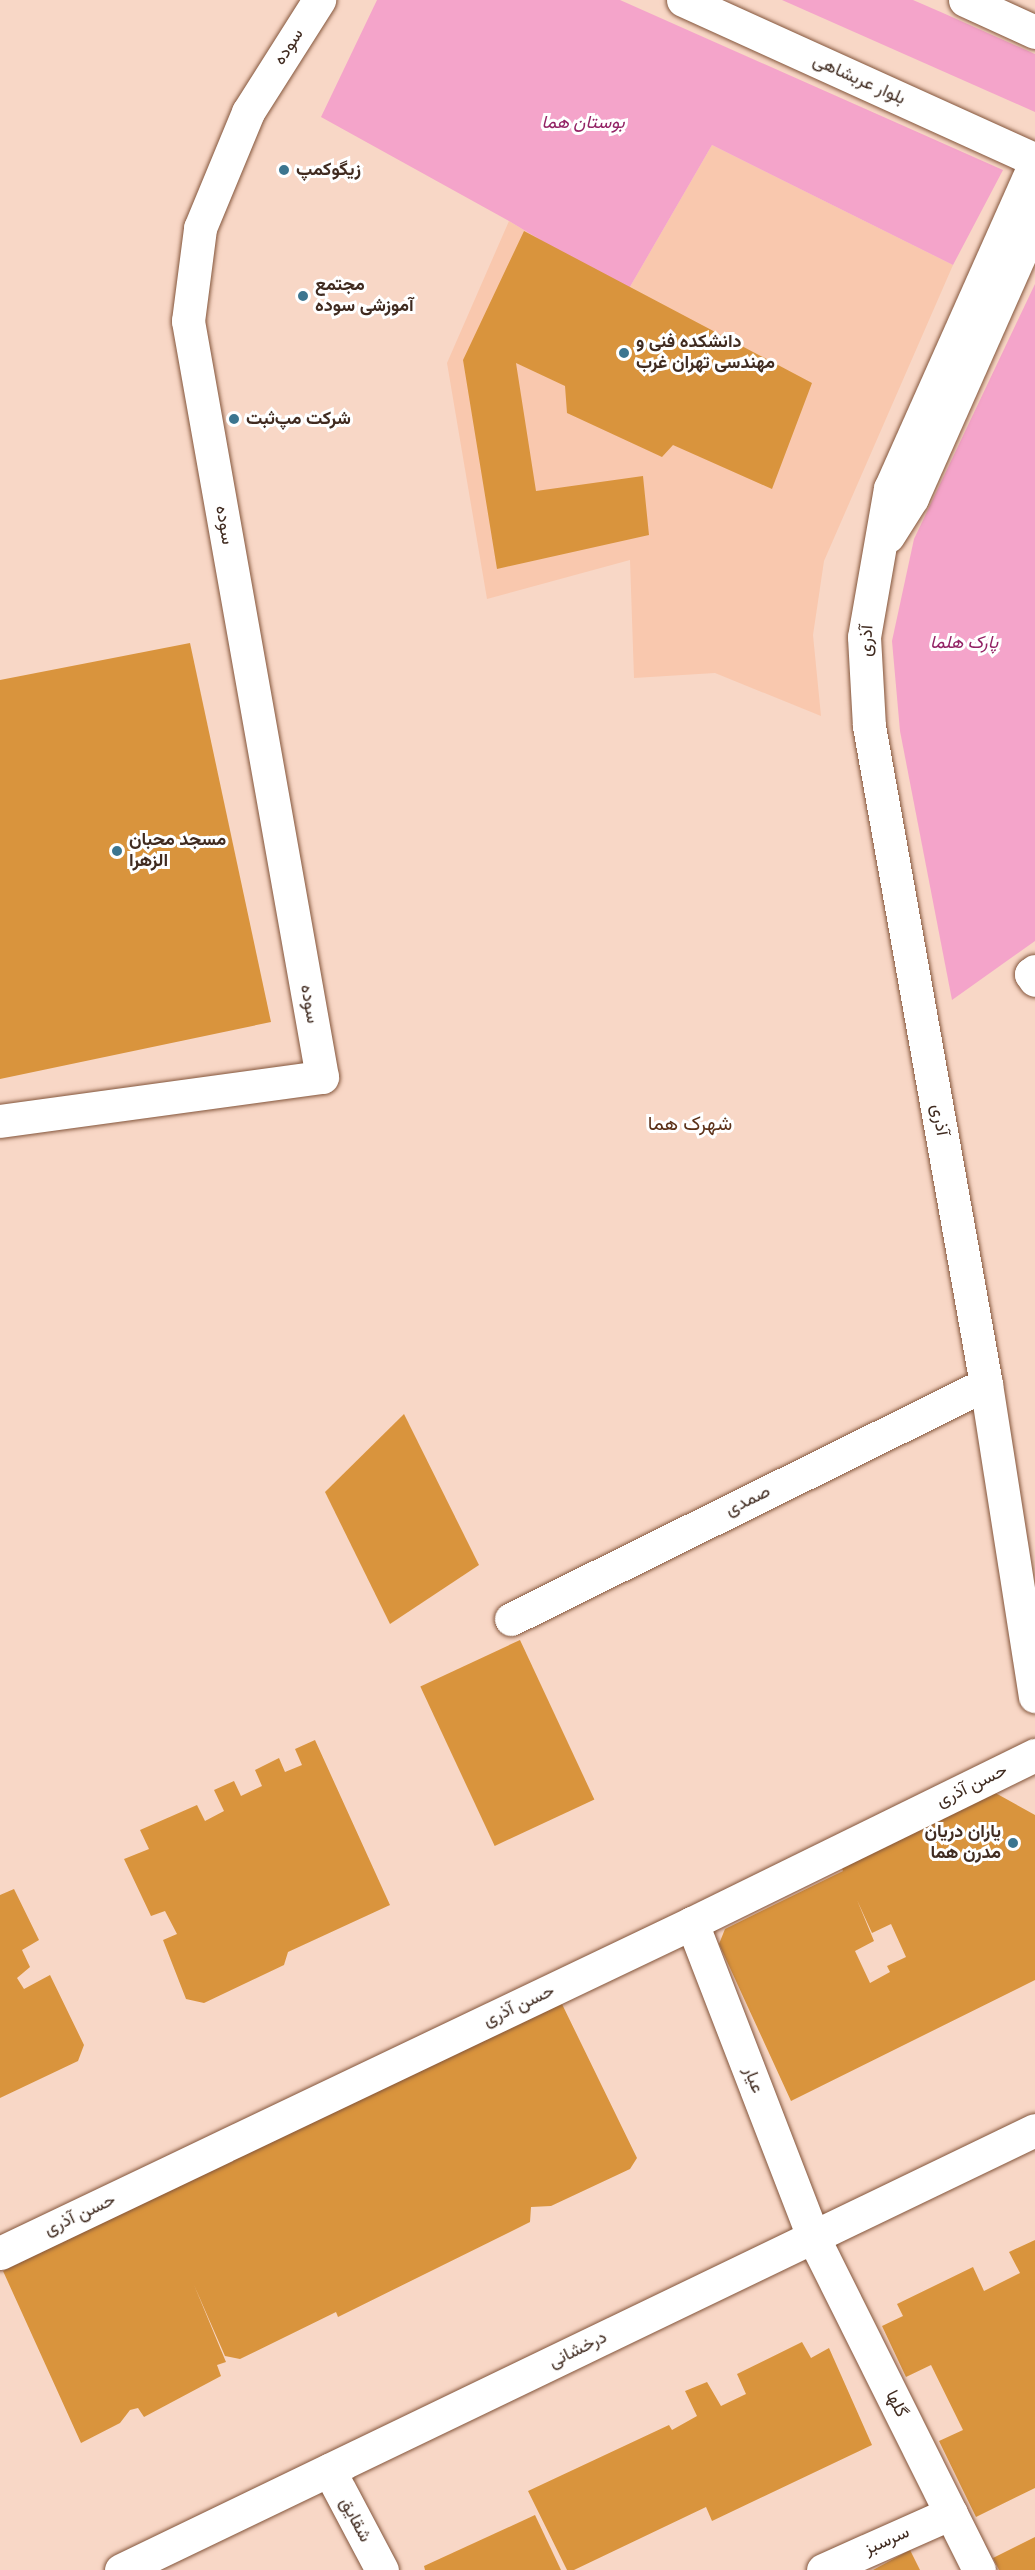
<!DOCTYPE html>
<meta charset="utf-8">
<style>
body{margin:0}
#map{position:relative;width:1035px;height:2570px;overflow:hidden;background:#f8d7c6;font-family:Spectral,Vazirmatn,serif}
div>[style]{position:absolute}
.built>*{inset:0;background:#f9c8ae}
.green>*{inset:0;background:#f4a4ca}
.building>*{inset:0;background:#d9943d;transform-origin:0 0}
.roads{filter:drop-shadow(0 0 2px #83553b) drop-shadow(0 0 2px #83553b)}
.minor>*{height:33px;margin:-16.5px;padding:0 16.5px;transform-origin:16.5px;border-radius:16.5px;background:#fff}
.tertiary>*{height:33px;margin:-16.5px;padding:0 16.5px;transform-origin:16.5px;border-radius:16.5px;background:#fff}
.dots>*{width:16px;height:16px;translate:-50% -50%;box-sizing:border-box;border:3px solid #fff;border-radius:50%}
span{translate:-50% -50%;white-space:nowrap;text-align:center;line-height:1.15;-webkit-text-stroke:6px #fff;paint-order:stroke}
.street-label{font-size:18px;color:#402b20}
.park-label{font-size:18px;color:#932365;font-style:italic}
.poi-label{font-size:18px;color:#402b20;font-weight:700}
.left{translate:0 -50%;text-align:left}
.right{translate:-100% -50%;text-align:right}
.neighbourhood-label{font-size:20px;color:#5c3118}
</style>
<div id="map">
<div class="built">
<i style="clip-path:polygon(712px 145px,953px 265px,824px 561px,813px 635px,821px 716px,715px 673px,634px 678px,630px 560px,487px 599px,447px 363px,509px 221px,627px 292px)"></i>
</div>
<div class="green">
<i style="clip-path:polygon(377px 0,620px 0,1003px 170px,953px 265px,712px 145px,627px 292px,509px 221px,321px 117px)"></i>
<i style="clip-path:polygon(782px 0,913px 0,943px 13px,1035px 54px,1035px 112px)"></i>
<i style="clip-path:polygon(1035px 284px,1035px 941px,952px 1000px,900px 731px,892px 641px,914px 539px)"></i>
</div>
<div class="building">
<i style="clip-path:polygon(524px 231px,812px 383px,772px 489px,673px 445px,662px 457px,567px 413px,565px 386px,516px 363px,536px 491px,643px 476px,649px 535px,497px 569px,463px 360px)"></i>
<i style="clip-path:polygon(190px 643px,271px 1022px,0 1079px,0 680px)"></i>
<i style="clip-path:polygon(404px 1414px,479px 1565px,390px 1624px,325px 1492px)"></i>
<i style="left:520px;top:1640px;width:176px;height:110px;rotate:65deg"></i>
<i style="clip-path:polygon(315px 1740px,390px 1905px,288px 1952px,284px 1965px,204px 2003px,186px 1999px,163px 1940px,177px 1934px,165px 1911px,151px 1916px,124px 1859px,149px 1849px,140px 1830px,197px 1805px,205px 1821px,224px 1811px,214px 1790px,234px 1781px,241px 1796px,262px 1786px,255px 1770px,279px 1758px,285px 1772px,302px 1765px,295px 1749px)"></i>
<i style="clip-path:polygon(evenodd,990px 1790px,1035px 1815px,1035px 1980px,791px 2101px,719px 1944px,725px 1929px,843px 1871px,840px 1864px,990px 1790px,857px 1900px,872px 1933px,891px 1924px,906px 1957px,887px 1966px,890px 1972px,870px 1983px,855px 1951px,874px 1941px,857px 1900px)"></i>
<i style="clip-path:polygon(14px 1889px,39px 1940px,22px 1950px,30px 1967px,17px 1978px,24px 1989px,50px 1975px,84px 2045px,78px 2061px,0 2098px,0 1895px)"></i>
<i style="clip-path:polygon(560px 2000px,637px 2158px,630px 2169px,551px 2206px,531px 2207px,530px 2222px,338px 2317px,336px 2312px,240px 2359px,225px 2356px,194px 2285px,226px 2362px,217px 2365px,221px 2376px,144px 2417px,138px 2408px,130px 2410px,120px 2423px,81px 2443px,3px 2271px)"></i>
<i style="clip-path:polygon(1035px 2240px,1035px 2488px,976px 2517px,939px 2441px,963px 2430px,931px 2365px,906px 2377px,882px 2326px,903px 2316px,897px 2304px,973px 2267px,984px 2291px,1020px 2273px,1009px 2252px)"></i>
<i style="clip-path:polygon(802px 2342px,811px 2358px,829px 2348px,872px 2445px,712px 2521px,706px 2507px,574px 2570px,567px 2570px,528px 2491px,669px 2425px,672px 2430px,697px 2416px,685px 2391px,707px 2382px,721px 2406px,746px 2394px,737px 2374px)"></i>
<i style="clip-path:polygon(535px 2515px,561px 2570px,425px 2570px,424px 2566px)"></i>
<i style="clip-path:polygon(1035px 2537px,1035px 2570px,999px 2570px,993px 2558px)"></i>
<i style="clip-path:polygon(910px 2550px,920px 2570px,873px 2570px)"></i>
</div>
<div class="roads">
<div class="minor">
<i style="left:1035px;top:163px;width:356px;rotate:114deg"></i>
<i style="left:890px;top:488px;width:151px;rotate:99.9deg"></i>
<i style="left:864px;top:637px;width:89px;rotate:86.8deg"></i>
<i style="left:869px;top:726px;width:668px;rotate:79.92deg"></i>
<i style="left:986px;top:1384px;width:316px;rotate:81.1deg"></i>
<i style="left:888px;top:536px;width:45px;rotate:-57.7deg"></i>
<i style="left:912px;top:498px;width:304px;rotate:-66.1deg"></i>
<i style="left:1035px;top:971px;width:5px;rotate:143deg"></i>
<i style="left:1031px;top:974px;width:7px;rotate:56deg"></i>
<i style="left:0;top:1121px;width:325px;rotate:-7.8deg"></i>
<i style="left:322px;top:1077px;width:768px;rotate:-100.05deg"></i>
<i style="left:188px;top:321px;width:94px;rotate:-82.6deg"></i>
<i style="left:200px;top:228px;width:126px;rotate:-67.5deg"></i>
<i style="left:248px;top:112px;width:133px;rotate:-57.6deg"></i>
<i style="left:511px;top:1619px;width:530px;rotate:-26.32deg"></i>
<i style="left:692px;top:1923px;width:337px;rotate:68.9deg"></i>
<i style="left:813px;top:2237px;width:372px;rotate:63.5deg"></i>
<i style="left:0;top:2253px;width:767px;rotate:-25.5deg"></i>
<i style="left:692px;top:1923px;width:382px;rotate:-26.1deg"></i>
<i style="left:329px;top:2470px;width:113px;rotate:62.1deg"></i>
<i style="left:121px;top:2570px;width:1014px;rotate:-25.71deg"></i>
<i style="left:823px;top:2570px;width:140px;rotate:-24deg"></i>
</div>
<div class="tertiary">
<i style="left:683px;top:0;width:387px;rotate:24.4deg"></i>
<i style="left:965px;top:0;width:77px;rotate:24.6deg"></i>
</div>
</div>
<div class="dots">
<i style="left:284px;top:170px;background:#3c758f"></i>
<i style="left:303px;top:296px;background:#3c758f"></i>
<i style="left:624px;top:353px;background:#3c758f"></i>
<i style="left:234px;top:419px;background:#3c758f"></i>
<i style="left:117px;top:851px;background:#3c758f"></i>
<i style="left:1013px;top:1843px;background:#3c758f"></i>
</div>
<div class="street-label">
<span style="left:289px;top:47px;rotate:-57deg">سوده</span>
<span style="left:859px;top:80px;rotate:24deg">بلوار عربشاهی</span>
<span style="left:224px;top:525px;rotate:80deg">سوده</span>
<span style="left:867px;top:641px;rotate:-87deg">آذری</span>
<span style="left:309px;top:1004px;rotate:80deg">سوده</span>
<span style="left:939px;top:1120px;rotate:80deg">آذری</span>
<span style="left:748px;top:1501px;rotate:-26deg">صمدی</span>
<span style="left:972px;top:1786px;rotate:-26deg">حسن آذری</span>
<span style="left:519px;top:2006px;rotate:-25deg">حسن آذری</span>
<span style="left:753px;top:2080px;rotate:69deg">عیار</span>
<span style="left:80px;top:2215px;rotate:-25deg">حسن آذری</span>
<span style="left:578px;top:2350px;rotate:-26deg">درخشانی</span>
<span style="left:896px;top:2404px;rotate:63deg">گلها</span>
<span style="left:355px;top:2520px;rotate:62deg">شقایق</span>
<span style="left:887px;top:2541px;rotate:-24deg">سرسبز</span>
</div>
<div class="park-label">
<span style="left:583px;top:123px">بوستان هما</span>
<span style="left:964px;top:643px">پارک هلما</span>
</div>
<div class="poi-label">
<span class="left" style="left:296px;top:170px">زیگوکمپ</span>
<span class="left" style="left:315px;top:296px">مجتمع<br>آموزشی سوده</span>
<span class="left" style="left:636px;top:353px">دانشکده فنی و<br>مهندسی تهران غرب</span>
<span class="left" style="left:246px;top:419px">شرکت مپ‌ثبت</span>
<span class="left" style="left:129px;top:851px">مسجد محبان<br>الزهرا</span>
<span class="right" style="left:1001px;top:1843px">یاران دریان<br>مدرن هما</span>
</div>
<div class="neighbourhood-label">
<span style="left:690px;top:1124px">شهرک هما</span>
</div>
</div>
